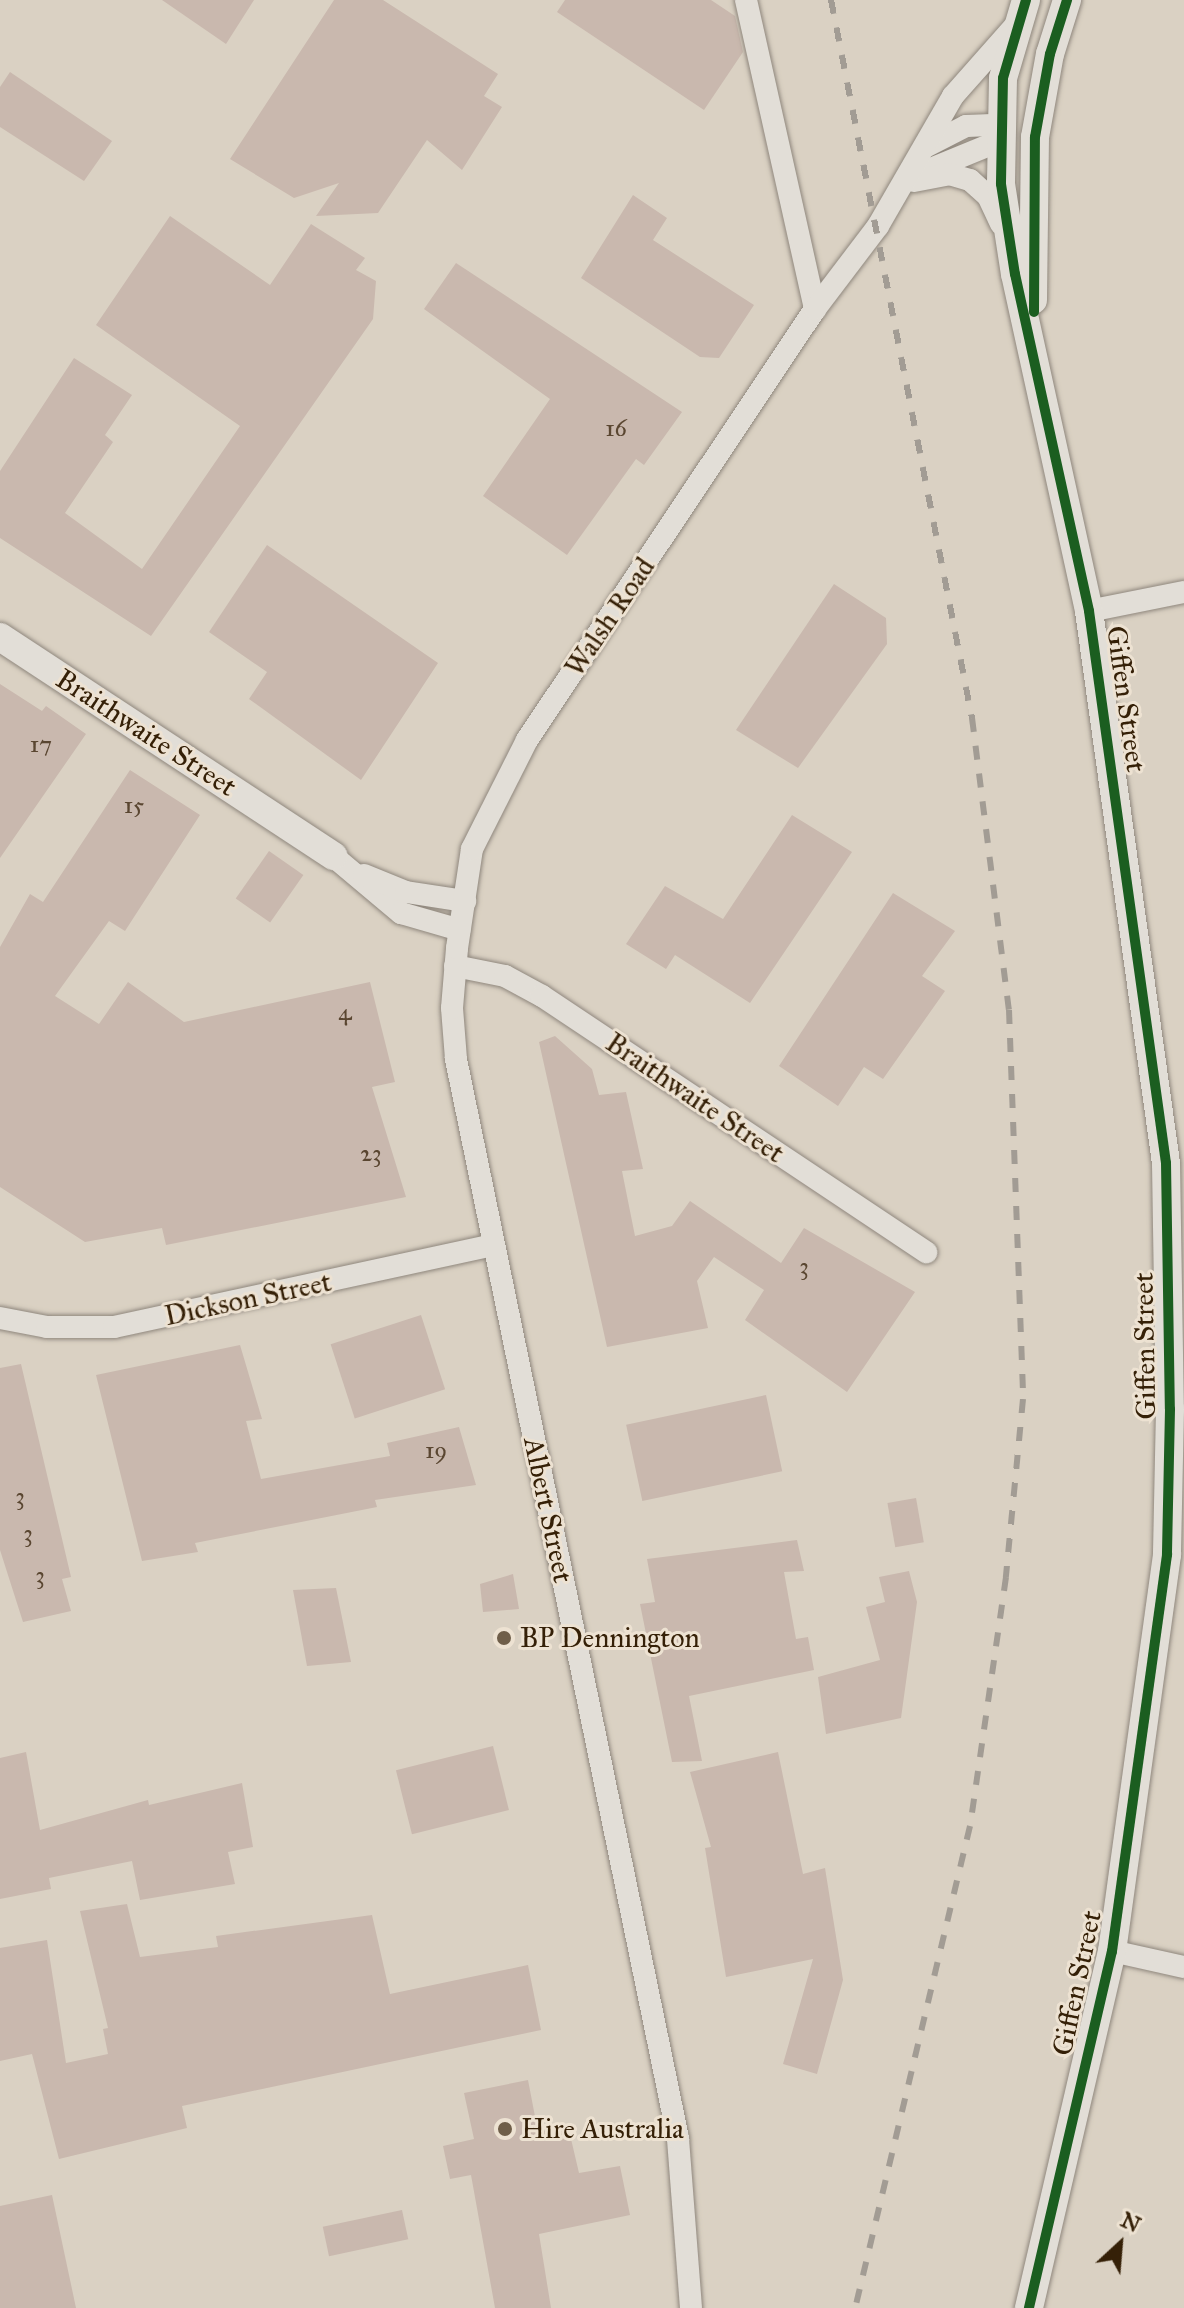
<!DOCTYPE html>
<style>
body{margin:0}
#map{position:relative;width:1184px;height:2308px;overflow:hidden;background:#dad1c3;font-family:"IM FELL Great Primer",serif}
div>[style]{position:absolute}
.building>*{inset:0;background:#c9b8ae;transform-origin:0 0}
.roads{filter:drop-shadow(0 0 2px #8f877d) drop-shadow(0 0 2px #8f877d)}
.minor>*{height:22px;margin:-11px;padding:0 11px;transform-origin:11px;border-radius:11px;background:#e2ded7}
.tertiary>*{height:28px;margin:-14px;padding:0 14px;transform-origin:14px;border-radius:14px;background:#e2ded7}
.rail>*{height:6px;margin-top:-3px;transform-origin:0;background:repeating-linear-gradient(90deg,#a29c94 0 14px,transparent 0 28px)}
.cycleway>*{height:10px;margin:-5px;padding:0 5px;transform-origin:5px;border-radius:5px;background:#1b5e20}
.dots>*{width:22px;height:22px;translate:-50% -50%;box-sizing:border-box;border:4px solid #ede2d2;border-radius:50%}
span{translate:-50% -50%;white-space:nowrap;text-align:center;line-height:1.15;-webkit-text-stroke:6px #ede2d2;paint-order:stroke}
.number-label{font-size:24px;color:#5a4631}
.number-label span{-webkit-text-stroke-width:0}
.street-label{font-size:28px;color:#352007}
.poi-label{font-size:28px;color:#352007}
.left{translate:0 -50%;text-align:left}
.north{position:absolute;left:1080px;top:2204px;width:80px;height:80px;-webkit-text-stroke:6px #ede2d2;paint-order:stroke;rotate:26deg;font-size:22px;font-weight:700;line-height:32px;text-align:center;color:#352007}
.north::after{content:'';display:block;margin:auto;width:28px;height:36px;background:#352007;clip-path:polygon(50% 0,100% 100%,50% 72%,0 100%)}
</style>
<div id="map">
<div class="building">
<i style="clip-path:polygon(162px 0,254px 0,226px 44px)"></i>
<i style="clip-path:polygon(334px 0,383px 0,498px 74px,484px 96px,502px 107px,462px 170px,427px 140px,378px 213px,316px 216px,339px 183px,294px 198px,230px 159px)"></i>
<i style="clip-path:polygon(565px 0,711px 0,735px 16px,743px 52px,704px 110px,557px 12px)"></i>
<i style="clip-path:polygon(10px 72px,112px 141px,84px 181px,0 127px,0 87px)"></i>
<i style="clip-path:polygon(633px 195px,667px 218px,653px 240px,754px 305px,719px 358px,700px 357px,581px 278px)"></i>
<i style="clip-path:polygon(170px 216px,270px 285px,311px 224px,365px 258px,356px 270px,376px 281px,373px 319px,151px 636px,0 538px,0 471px,74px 358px,132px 395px,105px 435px,113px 442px,65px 513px,142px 569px,240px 426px,96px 325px)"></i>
<i style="clip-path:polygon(456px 263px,682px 412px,644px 465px,636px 459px,567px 555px,483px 496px,550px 399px,424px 309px)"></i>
<i style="clip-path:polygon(267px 545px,438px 663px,361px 780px,249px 699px,267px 672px,209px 632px)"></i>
<i style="clip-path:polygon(834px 584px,886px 618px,887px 644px,798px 768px,736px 730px)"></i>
<i style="clip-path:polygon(0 684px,42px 711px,46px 706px,86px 734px,0 858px)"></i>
<i style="clip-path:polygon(130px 770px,200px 815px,125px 931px,109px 921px,55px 996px,99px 1024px,128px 982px,184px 1022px,370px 982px,395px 1082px,372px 1087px,406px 1197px,166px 1245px,162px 1228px,85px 1242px,0 1187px,0 947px,30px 894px,43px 902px)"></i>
<i style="clip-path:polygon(792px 815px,852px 852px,750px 1003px,675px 955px,666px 969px,626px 944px,665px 886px,723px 919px)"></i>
<i style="left:269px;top:851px;width:42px;height:58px;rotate:35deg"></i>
<i style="clip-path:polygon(893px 893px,955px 931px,922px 976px,945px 991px,883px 1079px,864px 1067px,838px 1106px,779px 1066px)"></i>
<i style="clip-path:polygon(555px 1036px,592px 1069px,599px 1095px,626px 1092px,643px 1169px,622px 1171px,635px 1236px,672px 1226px,690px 1201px,781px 1263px,804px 1228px,915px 1292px,847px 1392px,745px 1320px,764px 1290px,714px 1257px,697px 1281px,708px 1328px,607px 1347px,539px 1042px)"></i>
<i style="left:421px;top:1315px;width:78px;height:95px;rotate:72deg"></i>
<i style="clip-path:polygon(240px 1345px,262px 1419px,246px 1421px,261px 1479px,390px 1456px,387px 1443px,459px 1427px,476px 1485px,375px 1500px,377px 1507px,195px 1543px,198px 1552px,142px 1561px,96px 1375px)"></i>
<i style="clip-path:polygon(21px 1364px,71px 1577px,62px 1579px,71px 1611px,23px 1622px,0 1550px,0 1368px)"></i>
<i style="left:766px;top:1395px;width:78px;height:143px;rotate:78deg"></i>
<i style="left:916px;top:1498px;width:45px;height:29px;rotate:80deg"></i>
<i style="clip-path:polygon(797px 1540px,804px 1571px,784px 1572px,796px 1639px,808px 1637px,814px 1670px,689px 1696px,702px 1761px,672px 1762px,640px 1604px,655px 1602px,647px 1559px)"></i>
<i style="clip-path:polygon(909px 1571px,917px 1602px,901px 1718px,826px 1734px,818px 1677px,880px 1660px,866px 1607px,885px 1602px,879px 1577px)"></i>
<i style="clip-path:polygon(513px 1574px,519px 1609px,483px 1612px,480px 1584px)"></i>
<i style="clip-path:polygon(336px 1588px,351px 1662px,307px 1666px,293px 1590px)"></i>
<i style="left:493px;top:1746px;width:66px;height:100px;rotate:76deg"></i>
<i style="clip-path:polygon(26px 1752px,40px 1830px,148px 1800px,149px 1805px,242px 1783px,253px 1847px,228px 1852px,235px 1884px,140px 1900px,132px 1861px,49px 1878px,51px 1889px,0 1899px,0 1758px)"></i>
<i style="clip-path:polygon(778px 1752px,803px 1874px,825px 1868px,843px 1980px,817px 2074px,783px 2064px,813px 1959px,726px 1977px,705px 1848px,711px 1847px,690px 1772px)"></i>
<i style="clip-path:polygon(127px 1904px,140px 1957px,218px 1947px,216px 1936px,372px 1915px,390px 1994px,528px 1965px,541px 2030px,182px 2106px,187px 2128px,59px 2159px,32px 2054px,0 2061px,0 1948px,47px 1940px,66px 2063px,108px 2054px,103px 2029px,108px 2028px,80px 1911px)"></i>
<i style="clip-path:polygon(528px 2080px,538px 2132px,568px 2126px,579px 2173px,620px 2166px,630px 2215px,539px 2234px,551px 2308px,495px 2308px,471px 2175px,450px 2179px,443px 2146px,474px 2139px,464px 2093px)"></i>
<i style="clip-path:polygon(52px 2195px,76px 2308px,0 2308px,0 2206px)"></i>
<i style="left:402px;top:2210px;width:30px;height:81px;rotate:78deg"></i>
</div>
<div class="roads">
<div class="minor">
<i style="left:746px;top:0;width:317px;rotate:77.4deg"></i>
<i style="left:925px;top:147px;width:46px;rotate:-27.1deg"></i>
<i style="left:966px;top:126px;width:33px;rotate:-2deg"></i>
<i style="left:926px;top:171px;width:79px;rotate:-22.3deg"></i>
<i style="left:914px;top:181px;width:36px;rotate:-11deg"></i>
<i style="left:949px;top:174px;width:22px;rotate:16deg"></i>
<i style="left:970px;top:180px;width:24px;rotate:42deg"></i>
<i style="left:988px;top:196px;width:31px;rotate:65deg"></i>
<i style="left:1089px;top:611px;width:97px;rotate:-11.3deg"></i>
<i style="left:333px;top:856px;width:89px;rotate:40deg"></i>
<i style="left:401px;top:913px;width:61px;rotate:16.1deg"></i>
<i style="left:364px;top:875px;width:45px;rotate:22deg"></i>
<i style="left:406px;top:892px;width:60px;rotate:8.7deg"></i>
<i style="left:455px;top:966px;width:51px;rotate:11.3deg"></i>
<i style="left:505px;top:976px;width:42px;rotate:28.4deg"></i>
<i style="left:542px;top:996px;width:462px;rotate:33.7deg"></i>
<i style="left:0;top:1318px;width:48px;rotate:10.8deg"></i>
<i style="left:47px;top:1327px;width:67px"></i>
<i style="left:114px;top:1327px;width:388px;rotate:-12.2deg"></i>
<i style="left:1112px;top:1951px;width:74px;rotate:12.5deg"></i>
<i style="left:691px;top:2308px;width:170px;rotate:-94.4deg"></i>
<i style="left:678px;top:2138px;width:1102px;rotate:-101.63deg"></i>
<i style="left:456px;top:1059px;width:51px;rotate:-94.5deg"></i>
<i style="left:452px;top:1008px;width:60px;rotate:-85.2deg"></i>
<i style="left:457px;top:948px;width:100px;rotate:-81.4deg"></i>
<i style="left:472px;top:849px;width:122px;rotate:-63.2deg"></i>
<i style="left:527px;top:740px;width:518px;rotate:-56.25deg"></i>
<i style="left:815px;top:309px;width:104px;rotate:-52.8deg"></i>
<i style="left:878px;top:226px;width:150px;rotate:-60deg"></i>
<i style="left:953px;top:96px;width:92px;rotate:-48.5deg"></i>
</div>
<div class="tertiary">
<i style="left:1026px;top:0;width:81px;rotate:106.4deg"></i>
<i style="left:1003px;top:78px;width:106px;rotate:91.1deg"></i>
<i style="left:1001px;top:184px;width:91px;rotate:81.2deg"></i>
<i style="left:1015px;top:274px;width:345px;rotate:77.6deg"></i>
<i style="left:1089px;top:611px;width:557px;rotate:82.06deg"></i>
<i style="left:1166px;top:1163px;width:246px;rotate:89.1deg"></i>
<i style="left:1170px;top:1409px;width:146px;rotate:91.2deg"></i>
<i style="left:1167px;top:1555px;width:400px;rotate:97.9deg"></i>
<i style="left:1112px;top:1951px;width:367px;rotate:103.1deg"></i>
<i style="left:1033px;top:300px;width:163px;rotate:-89.3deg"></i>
<i style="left:1035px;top:137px;width:84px;rotate:-79.8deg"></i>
<i style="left:1050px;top:54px;width:57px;rotate:-72.5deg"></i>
<i style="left:0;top:637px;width:399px;rotate:33.3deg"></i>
</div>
</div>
<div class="rail">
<i style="left:831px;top:0;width:732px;rotate:78.89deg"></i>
<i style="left:972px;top:718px;width:294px;rotate:82.8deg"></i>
<i style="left:1009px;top:1010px;width:389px;rotate:87.9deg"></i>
<i style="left:1023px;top:1399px;width:179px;rotate:95.5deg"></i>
<i style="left:1006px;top:1577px;width:252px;rotate:98.2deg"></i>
<i style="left:970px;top:1826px;width:496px;rotate:103.4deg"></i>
</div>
<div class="cycleway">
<i style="left:1026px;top:0;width:81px;rotate:106.4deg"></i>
<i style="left:1003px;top:78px;width:106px;rotate:91.1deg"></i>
<i style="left:1001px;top:184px;width:91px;rotate:81.2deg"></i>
<i style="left:1015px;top:274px;width:345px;rotate:77.6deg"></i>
<i style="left:1089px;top:611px;width:557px;rotate:82.06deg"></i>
<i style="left:1166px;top:1163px;width:246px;rotate:89.1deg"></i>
<i style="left:1170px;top:1409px;width:146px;rotate:91.2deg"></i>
<i style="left:1167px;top:1555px;width:400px;rotate:97.9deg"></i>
<i style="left:1112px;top:1951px;width:367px;rotate:103.1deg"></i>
<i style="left:1034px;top:312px;width:175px;rotate:-89.7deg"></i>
<i style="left:1035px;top:137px;width:84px;rotate:-79.8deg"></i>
<i style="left:1050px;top:54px;width:57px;rotate:-72.5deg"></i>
</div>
<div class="dots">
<i style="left:504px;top:1638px;background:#6f5e49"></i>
<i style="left:505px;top:2129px;background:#6f5e49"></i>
</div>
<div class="number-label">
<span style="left:616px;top:429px">16</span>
<span style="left:41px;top:745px">17</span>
<span style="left:134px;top:806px">15</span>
<span style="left:345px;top:1013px">4</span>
<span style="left:371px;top:1154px">23</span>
<span style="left:804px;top:1267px">3</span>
<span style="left:436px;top:1451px">19</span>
<span style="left:20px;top:1497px">3</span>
<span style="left:28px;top:1534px">3</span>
<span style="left:40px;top:1576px">3</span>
</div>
<div class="street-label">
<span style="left:610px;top:617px;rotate:-56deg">Walsh Road</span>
<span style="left:1126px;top:699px;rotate:82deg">Giffen Street</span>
<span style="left:146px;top:733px;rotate:33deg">Braithwaite Street</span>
<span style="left:695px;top:1098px;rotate:34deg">Braithwaite Street</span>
<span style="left:248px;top:1299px;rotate:-12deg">Dickson Street</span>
<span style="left:1145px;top:1346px;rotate:-91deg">Giffen Street</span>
<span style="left:548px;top:1510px;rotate:78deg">Albert Street</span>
<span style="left:1077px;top:1983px;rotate:-78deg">Giffen Street</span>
</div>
<div class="poi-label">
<span class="left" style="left:520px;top:1638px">BP Dennington</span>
<span class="left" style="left:521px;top:2129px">Hire Australia</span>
</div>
<div class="north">N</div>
</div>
